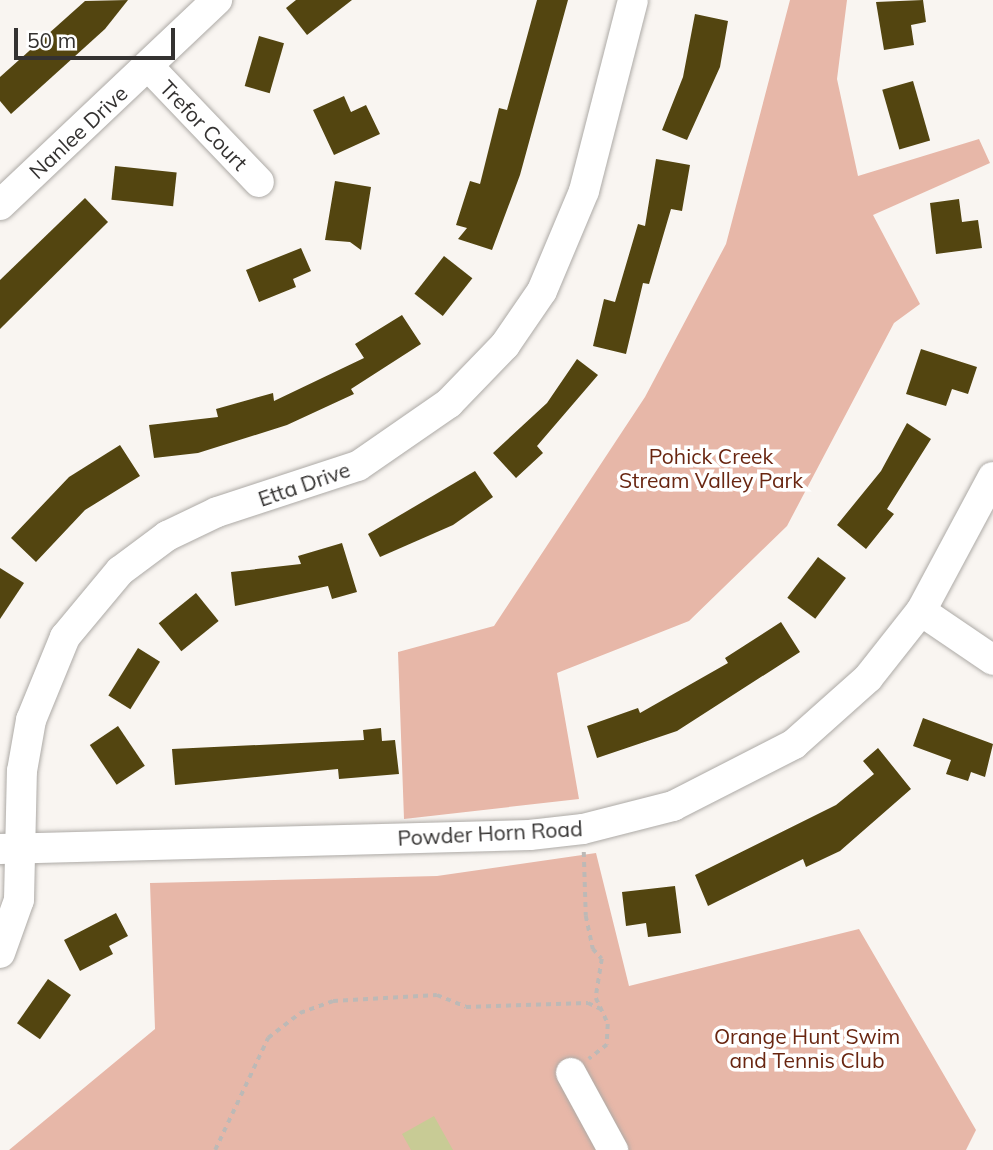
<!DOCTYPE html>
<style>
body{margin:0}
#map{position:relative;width:993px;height:1150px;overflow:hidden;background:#f9f5f1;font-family:Mulish,sans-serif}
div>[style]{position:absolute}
.green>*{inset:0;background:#e7b7a8}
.water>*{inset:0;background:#c8cb95}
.building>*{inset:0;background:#534510;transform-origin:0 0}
.path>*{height:3.5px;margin-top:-1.75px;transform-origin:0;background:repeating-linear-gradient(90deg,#bdb9b6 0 5px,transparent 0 10px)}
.roads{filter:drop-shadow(0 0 2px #adaaa6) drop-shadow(0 0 2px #adaaa6)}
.minor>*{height:30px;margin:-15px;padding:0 15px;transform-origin:15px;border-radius:15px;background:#fff}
span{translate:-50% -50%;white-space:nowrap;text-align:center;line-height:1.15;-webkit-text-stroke:7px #fff;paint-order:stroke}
.street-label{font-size:21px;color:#343231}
.park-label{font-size:21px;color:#692611}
.scale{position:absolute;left:14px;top:28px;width:161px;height:32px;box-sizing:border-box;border:4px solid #343231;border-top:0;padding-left:9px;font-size:21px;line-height:24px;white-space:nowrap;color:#343231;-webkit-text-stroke:5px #fff;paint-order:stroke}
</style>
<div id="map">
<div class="green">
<i style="clip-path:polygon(790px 0,847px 0,837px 79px,858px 176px,979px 139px,990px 163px,873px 215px,920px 304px,894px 323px,787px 526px,689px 621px,557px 673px,579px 799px,404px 819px,398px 652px,494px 626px,645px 397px,726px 244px)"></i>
<i style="clip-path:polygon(596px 853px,629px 986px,859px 929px,976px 1130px,966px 1150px,9px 1150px,155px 1029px,150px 883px,437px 876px)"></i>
</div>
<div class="water">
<i style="clip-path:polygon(434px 1116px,453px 1150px,411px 1150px,402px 1134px)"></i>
</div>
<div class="building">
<i style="clip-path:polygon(128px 0,105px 29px,11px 114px,0 101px,0 77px,85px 1px)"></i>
<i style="clip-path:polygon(296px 0,352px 0,307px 35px,286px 8px)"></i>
<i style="clip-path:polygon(537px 0,568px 0,520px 175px,492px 250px,458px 239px,467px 228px,456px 225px,470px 181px,480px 184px,499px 108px,507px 110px)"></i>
<i style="clip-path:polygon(923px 0,926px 22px,911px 25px,914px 45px,884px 50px,876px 2px)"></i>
<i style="clip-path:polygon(695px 14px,728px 21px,720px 67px,687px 140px,662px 130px,683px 77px)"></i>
<i style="left:259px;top:36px;width:26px;height:52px;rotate:16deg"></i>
<i style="left:913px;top:81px;width:62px;height:32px;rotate:74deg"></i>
<i style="clip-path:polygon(344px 96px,351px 112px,366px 105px,380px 134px,334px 155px,313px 110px)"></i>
<i style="clip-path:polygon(656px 159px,690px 165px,682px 211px,671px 209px,649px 284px,643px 283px,626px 354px,593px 346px,604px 299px,615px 302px,638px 224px,645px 226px)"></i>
<i style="left:115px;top:166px;width:62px;height:34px;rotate:6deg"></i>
<i style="clip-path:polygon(335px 181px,371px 187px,361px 250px,350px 242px,325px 240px)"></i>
<i style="clip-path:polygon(85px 198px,108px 222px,0 329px,0 280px)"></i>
<i style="clip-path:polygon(959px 199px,962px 222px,978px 220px,982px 248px,936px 254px,930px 203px)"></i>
<i style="clip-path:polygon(301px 248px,311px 271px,293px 279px,296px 287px,259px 302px,246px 270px)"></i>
<i style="left:444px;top:256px;width:36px;height:48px;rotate:38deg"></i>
<i style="clip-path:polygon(402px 315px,421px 344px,351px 389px,354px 394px,287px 425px,198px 453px,154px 458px,149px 425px,218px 417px,216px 409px,273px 393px,274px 401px,364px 358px,355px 344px)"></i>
<i style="clip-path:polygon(921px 349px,977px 367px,968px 394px,952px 389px,946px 406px,906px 394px)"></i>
<i style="clip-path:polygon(577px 359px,598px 375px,537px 446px,543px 453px,516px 478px,493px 453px,547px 403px)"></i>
<i style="clip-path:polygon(907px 423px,931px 439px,887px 509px,894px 514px,866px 549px,837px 525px,881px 471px)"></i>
<i style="clip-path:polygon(120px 445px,140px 476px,85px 510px,36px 562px,11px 538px,69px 477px)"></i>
<i style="clip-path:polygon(475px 471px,493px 497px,453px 525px,380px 557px,368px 534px)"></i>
<i style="clip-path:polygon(342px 543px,357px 592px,332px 599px,328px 586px,235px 606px,231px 572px,301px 564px,298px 556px)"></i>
<i style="left:818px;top:557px;width:35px;height:51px;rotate:37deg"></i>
<i style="clip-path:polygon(0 568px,24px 583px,0 619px)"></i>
<i style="left:196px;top:593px;width:36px;height:48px;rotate:51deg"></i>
<i style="clip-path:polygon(781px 622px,800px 652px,677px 731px,597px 758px,587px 726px,638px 708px,640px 713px,728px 663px,725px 658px)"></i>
<i style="left:138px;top:648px;width:26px;height:56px;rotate:32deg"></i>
<i style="clip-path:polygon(923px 718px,993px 744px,985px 777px,971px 772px,968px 781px,946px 774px,951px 760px,913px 746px)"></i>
<i style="left:118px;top:726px;width:48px;height:34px;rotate:56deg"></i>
<i style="clip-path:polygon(381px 728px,382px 741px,395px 740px,399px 774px,339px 779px,338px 769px,175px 785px,172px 749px,364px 740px,363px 730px)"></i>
<i style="clip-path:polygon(878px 748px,911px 789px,840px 851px,806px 867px,803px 859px,708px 906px,695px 875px,836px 805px,874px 774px,863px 761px)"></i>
<i style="clip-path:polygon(675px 886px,681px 933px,648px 937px,646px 923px,626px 926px,622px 892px)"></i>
<i style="clip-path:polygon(116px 913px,128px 936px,109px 946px,113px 954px,80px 971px,64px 940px)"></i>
<i style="left:48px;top:979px;width:28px;height:54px;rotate:35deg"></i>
</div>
<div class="path">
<i style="left:584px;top:852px;width:64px;rotate:88.2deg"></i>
<i style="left:586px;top:916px;width:34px;rotate:78deg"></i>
<i style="left:593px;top:949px;width:13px;rotate:48deg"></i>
<i style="left:602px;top:959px;width:39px;rotate:99deg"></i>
<i style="left:596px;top:998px;width:29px;rotate:65deg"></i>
<i style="left:608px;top:1024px;width:21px;rotate:93deg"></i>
<i style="left:607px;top:1045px;width:23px;rotate:142deg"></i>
<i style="left:215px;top:1150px;width:124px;rotate:-64.7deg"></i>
<i style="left:268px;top:1038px;width:41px;rotate:-38deg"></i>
<i style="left:300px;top:1013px;width:35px;rotate:-20deg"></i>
<i style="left:333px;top:1001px;width:104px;rotate:-3.3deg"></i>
<i style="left:437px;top:995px;width:31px;rotate:22deg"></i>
<i style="left:466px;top:1007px;width:122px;rotate:-1.9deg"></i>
<i style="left:588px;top:1003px;width:14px;rotate:25deg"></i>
</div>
<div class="roads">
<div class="minor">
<i style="left:149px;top:67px;width:159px;rotate:46.3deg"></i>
<i style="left:0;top:205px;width:299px;rotate:-43.4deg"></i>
<i style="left:921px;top:611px;width:87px;rotate:34.2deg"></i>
<i style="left:0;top:849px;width:530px;rotate:-1.51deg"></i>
<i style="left:530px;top:835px;width:53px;rotate:-6.5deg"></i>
<i style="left:583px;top:829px;width:93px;rotate:-14.3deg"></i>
<i style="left:673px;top:806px;width:136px;rotate:-27.1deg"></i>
<i style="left:794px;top:744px;width:99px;rotate:-41.7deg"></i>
<i style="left:868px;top:678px;width:85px;rotate:-51.7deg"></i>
<i style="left:921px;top:611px;width:152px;rotate:-61.8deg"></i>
<i style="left:0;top:953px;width:56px;rotate:-70.3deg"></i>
<i style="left:19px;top:900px;width:129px;rotate:-88.7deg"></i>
<i style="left:22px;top:771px;width:52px;rotate:-80deg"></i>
<i style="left:31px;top:720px;width:90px;rotate:-67.7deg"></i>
<i style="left:65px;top:637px;width:86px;rotate:-50.2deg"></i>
<i style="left:120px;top:571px;width:59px;rotate:-36.7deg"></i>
<i style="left:167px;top:536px;width:55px;rotate:-25.6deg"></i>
<i style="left:217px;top:512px;width:148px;rotate:-18.1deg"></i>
<i style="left:358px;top:466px;width:111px;rotate:-34.7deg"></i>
<i style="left:449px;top:403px;width:81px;rotate:-46deg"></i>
<i style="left:505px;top:345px;width:65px;rotate:-55.6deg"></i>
<i style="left:542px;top:291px;width:108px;rotate:-67.2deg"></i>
<i style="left:584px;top:191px;width:197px;rotate:-75.6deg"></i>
<i style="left:571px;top:1073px;width:88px;rotate:61.4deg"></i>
</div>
</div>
<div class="street-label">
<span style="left:204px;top:125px;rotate:46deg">Trefor Court</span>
<span style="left:78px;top:132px;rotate:-43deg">Nanlee Drive</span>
<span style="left:304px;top:484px;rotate:-19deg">Etta Drive</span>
<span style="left:490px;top:833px;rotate:-3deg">Powder Horn Road</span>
</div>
<div class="park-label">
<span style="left:711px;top:468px">Pohick Creek<br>Stream Valley Park</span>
<span style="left:807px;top:1048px">Orange Hunt Swim<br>and Tennis Club</span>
</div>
<div class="scale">50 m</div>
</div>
